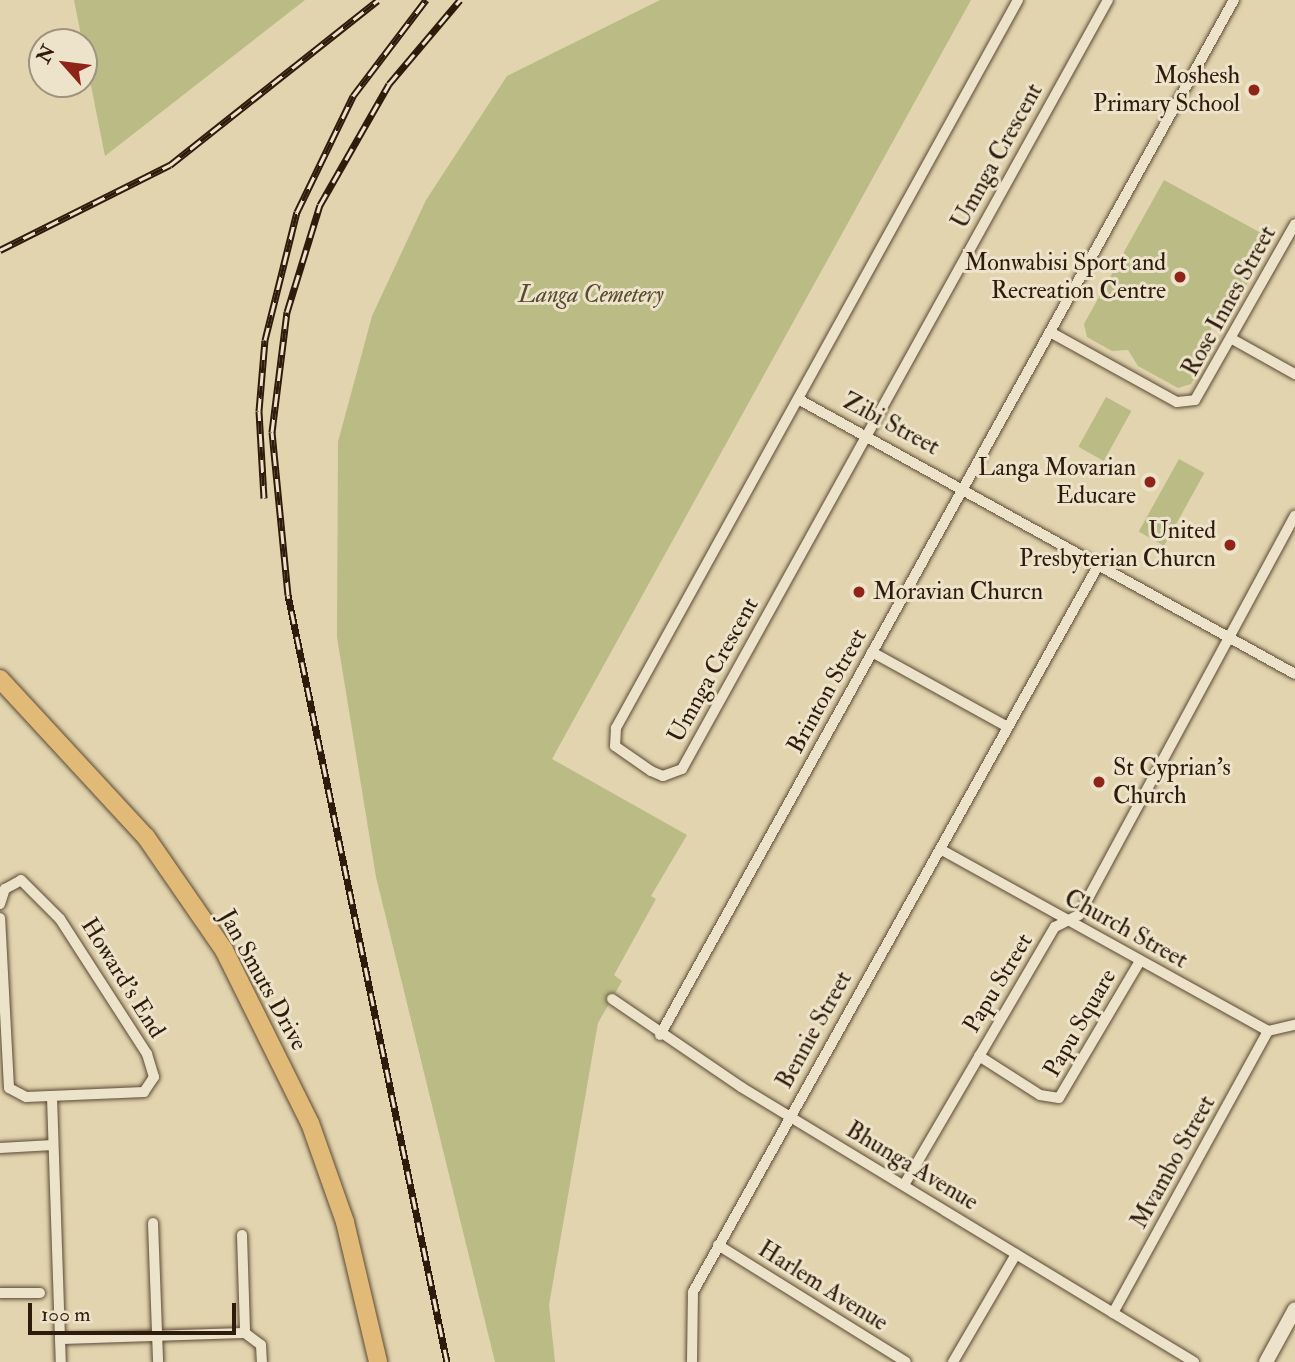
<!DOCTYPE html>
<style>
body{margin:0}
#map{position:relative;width:1295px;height:1362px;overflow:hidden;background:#e2d4ae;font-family:"IM FELL Double Pica",serif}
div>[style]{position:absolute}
.green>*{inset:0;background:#babb85;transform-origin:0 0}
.roads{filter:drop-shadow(0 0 2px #5b4934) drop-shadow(0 0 2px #5b4934)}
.minor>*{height:10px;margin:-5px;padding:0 5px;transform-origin:5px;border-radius:5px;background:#ece3ca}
.tertiary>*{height:14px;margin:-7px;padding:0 7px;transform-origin:7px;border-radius:7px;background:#ece3ca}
.primary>*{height:18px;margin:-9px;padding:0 9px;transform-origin:9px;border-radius:9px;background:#e1ba77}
.rail>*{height:7px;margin-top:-3.5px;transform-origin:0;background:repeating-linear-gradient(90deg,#ece3ca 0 13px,#2e1b0b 0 26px);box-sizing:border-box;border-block:2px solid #2e1b0b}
.dots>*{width:19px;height:19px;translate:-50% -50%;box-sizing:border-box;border:4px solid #ece3ca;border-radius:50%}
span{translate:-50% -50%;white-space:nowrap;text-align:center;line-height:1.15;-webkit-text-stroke:6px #ece3ca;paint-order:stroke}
.poi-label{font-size:24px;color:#2e1b0b}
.right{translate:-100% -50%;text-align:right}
.left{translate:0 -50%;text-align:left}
.street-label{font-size:24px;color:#2e1b0b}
.park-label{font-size:24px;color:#584b30;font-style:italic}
.north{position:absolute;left:28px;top:28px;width:70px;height:70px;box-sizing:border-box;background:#ece3ca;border:2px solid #a0937e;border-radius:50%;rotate:298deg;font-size:19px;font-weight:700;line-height:28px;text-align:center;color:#2e1b0b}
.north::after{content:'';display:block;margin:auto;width:24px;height:32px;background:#8f2418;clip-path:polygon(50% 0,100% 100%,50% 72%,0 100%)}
.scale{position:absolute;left:28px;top:1303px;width:208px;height:32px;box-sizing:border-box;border:4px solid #2e1b0b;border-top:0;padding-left:9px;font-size:21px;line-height:24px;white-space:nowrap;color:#2e1b0b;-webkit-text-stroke:5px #ece3ca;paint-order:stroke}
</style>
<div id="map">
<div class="green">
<i style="clip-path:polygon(74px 0,305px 0,105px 156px)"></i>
<i style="clip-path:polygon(660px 0,971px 0,552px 759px,687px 835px,651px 896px,656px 899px,614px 975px,622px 981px,598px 1023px,549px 1305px,555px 1362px,495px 1362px,376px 877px,337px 637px,338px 442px,372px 316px,426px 200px,507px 76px)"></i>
<i style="clip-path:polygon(1164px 180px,1272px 239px,1227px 320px,1220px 316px,1211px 324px,1212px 347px,1191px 384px,1178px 388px,1138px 366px,1128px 350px,1112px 351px,1087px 337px,1084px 324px)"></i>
<i style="left:1106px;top:397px;width:29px;height:57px;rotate:29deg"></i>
<i style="left:1179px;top:459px;width:29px;height:83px;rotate:29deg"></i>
</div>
<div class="roads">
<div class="minor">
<i style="left:1018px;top:0;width:832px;rotate:118.91deg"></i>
<i style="left:616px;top:728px;width:18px;rotate:93deg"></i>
<i style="left:615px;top:746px;width:44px;rotate:34.8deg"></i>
<i style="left:651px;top:771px;width:13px;rotate:23deg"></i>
<i style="left:663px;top:776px;width:20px;rotate:-20deg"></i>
<i style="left:682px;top:769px;width:879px;rotate:-61.02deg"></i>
<i style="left:1050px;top:332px;width:145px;rotate:28.9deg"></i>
<i style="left:1177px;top:402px;width:18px;rotate:-6deg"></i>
<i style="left:1195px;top:400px;width:202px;rotate:-60.4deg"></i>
<i style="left:1232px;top:339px;width:72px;rotate:29.1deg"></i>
<i style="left:798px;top:399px;width:568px;rotate:28.96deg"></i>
<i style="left:872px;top:652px;width:155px;rotate:28.9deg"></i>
<i style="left:940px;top:849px;width:375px;rotate:29deg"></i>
<i style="left:1268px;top:1031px;width:28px;rotate:-13deg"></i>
<i style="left:0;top:904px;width:16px;rotate:-72deg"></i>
<i style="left:5px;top:889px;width:18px;rotate:-29deg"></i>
<i style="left:21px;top:880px;width:55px;rotate:45deg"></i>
<i style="left:60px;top:919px;width:161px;rotate:57.2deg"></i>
<i style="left:147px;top:1054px;width:24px;rotate:73deg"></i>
<i style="left:154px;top:1077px;width:18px;rotate:124deg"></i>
<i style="left:144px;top:1092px;width:118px;rotate:177.6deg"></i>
<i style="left:26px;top:1097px;width:19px;rotate:-152deg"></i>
<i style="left:9px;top:1088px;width:170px;rotate:-93deg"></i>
<i style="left:612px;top:999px;width:156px;rotate:34.3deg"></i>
<i style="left:741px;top:1087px;width:530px;rotate:31.26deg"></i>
<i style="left:660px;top:1035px;width:1184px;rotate:-60.99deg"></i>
<i style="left:979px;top:1056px;width:72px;rotate:32.6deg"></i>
<i style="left:1040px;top:1095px;width:19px;rotate:9deg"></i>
<i style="left:1059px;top:1098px;width:159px;rotate:-59.4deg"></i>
<i style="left:52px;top:1097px;width:265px;rotate:88.1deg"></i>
<i style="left:0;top:1148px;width:53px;rotate:-3.2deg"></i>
<i style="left:904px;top:1185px;width:299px;rotate:-59.7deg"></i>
<i style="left:1055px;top:927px;width:27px;rotate:-27deg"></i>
<i style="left:1079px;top:915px;width:454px;rotate:-61.6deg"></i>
<i style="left:153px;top:1223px;width:139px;rotate:87.9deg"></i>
<i style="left:242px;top:1235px;width:98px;rotate:88.2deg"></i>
<i style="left:245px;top:1333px;width:20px;rotate:37deg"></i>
<i style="left:261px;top:1345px;width:17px;rotate:87deg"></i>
<i style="left:718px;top:1245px;width:221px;rotate:31.9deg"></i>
<i style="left:0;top:1293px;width:40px"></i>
<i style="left:1113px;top:1313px;width:322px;rotate:-61.2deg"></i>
<i style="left:60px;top:1339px;width:185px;rotate:-1.9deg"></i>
<i style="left:692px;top:1362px;width:70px;rotate:-89.2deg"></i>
<i style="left:693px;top:1292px;width:834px;rotate:-60.85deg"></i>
<i style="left:953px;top:1362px;width:125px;rotate:-59.7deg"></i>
</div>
<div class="tertiary">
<i style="left:1266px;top:1362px;width:60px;rotate:-61.3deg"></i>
</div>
<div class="primary">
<i style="left:0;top:679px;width:215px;rotate:47.3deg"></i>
<i style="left:146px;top:837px;width:137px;rotate:55.4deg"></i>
<i style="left:224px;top:950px;width:193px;rotate:63.6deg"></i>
<i style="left:310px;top:1123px;width:105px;rotate:70.5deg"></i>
<i style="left:345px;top:1222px;width:144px;rotate:76.7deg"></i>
</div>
</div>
<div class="rail">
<i style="left:0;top:250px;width:190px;rotate:-26.6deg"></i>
<i style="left:170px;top:165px;width:265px;rotate:-38.4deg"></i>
<i style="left:264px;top:498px;width:87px;rotate:-93.3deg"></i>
<i style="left:259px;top:411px;width:71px;rotate:-85.2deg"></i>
<i style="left:265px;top:340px;width:132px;rotate:-76deg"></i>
<i style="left:297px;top:212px;width:129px;rotate:-64.2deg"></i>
<i style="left:353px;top:96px;width:121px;rotate:-52.8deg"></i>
<i style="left:447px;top:1362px;width:783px;rotate:-101.71deg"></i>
<i style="left:288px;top:595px;width:164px;rotate:-95.6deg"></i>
<i style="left:272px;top:432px;width:121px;rotate:-82.9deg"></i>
<i style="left:287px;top:312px;width:112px;rotate:-72.9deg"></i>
<i style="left:320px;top:205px;width:139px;rotate:-60.3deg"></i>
<i style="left:389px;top:84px;width:110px;rotate:-49.8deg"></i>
</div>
<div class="dots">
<i style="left:1254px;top:90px;background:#8f2418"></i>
<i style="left:1180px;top:277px;background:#8f2418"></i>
<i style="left:1150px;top:482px;background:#8f2418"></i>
<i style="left:1230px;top:545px;background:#8f2418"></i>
<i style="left:859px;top:592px;background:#8f2418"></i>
<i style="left:1099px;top:782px;background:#8f2418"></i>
</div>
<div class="poi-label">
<span class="right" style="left:1240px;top:90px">Moshesh<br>Primary School</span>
<span class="right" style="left:1166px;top:277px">Monwabisi Sport and<br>Recreation Centre</span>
<span class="right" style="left:1136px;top:482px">Langa Movarian<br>Educare</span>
<span class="right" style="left:1216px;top:545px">United<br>Presbyterian Churcn</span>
<span class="left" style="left:873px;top:592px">Moravian Churcn</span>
<span class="left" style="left:1113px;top:782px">St Cyprian's<br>Church</span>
</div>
<div class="street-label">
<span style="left:997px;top:156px;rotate:-61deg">Umnga Crescent</span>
<span style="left:1229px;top:301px;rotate:-61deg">Rose Innes Street</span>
<span style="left:891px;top:424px;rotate:28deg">Zibi Street</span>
<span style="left:713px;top:670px;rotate:-61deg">Umnga Crescent</span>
<span style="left:827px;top:691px;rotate:-61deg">Brinton Street</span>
<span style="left:1126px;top:929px;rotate:29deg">Church Street</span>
<span style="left:123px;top:978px;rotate:58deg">Howard's End</span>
<span style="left:263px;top:980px;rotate:61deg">Jan Smuts Drive</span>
<span style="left:998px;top:983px;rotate:-59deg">Papu Street</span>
<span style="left:1080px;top:1023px;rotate:-60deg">Papu Square</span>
<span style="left:814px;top:1030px;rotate:-61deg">Bennie Street</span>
<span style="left:1173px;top:1162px;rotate:-61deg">Mvambo Street</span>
<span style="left:912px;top:1166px;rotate:31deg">Bhunga Avenue</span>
<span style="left:823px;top:1286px;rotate:32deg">Harlem Avenue</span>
</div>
<div class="park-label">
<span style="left:591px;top:295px">Langa Cemetery</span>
</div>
<div class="north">N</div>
<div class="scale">100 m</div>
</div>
